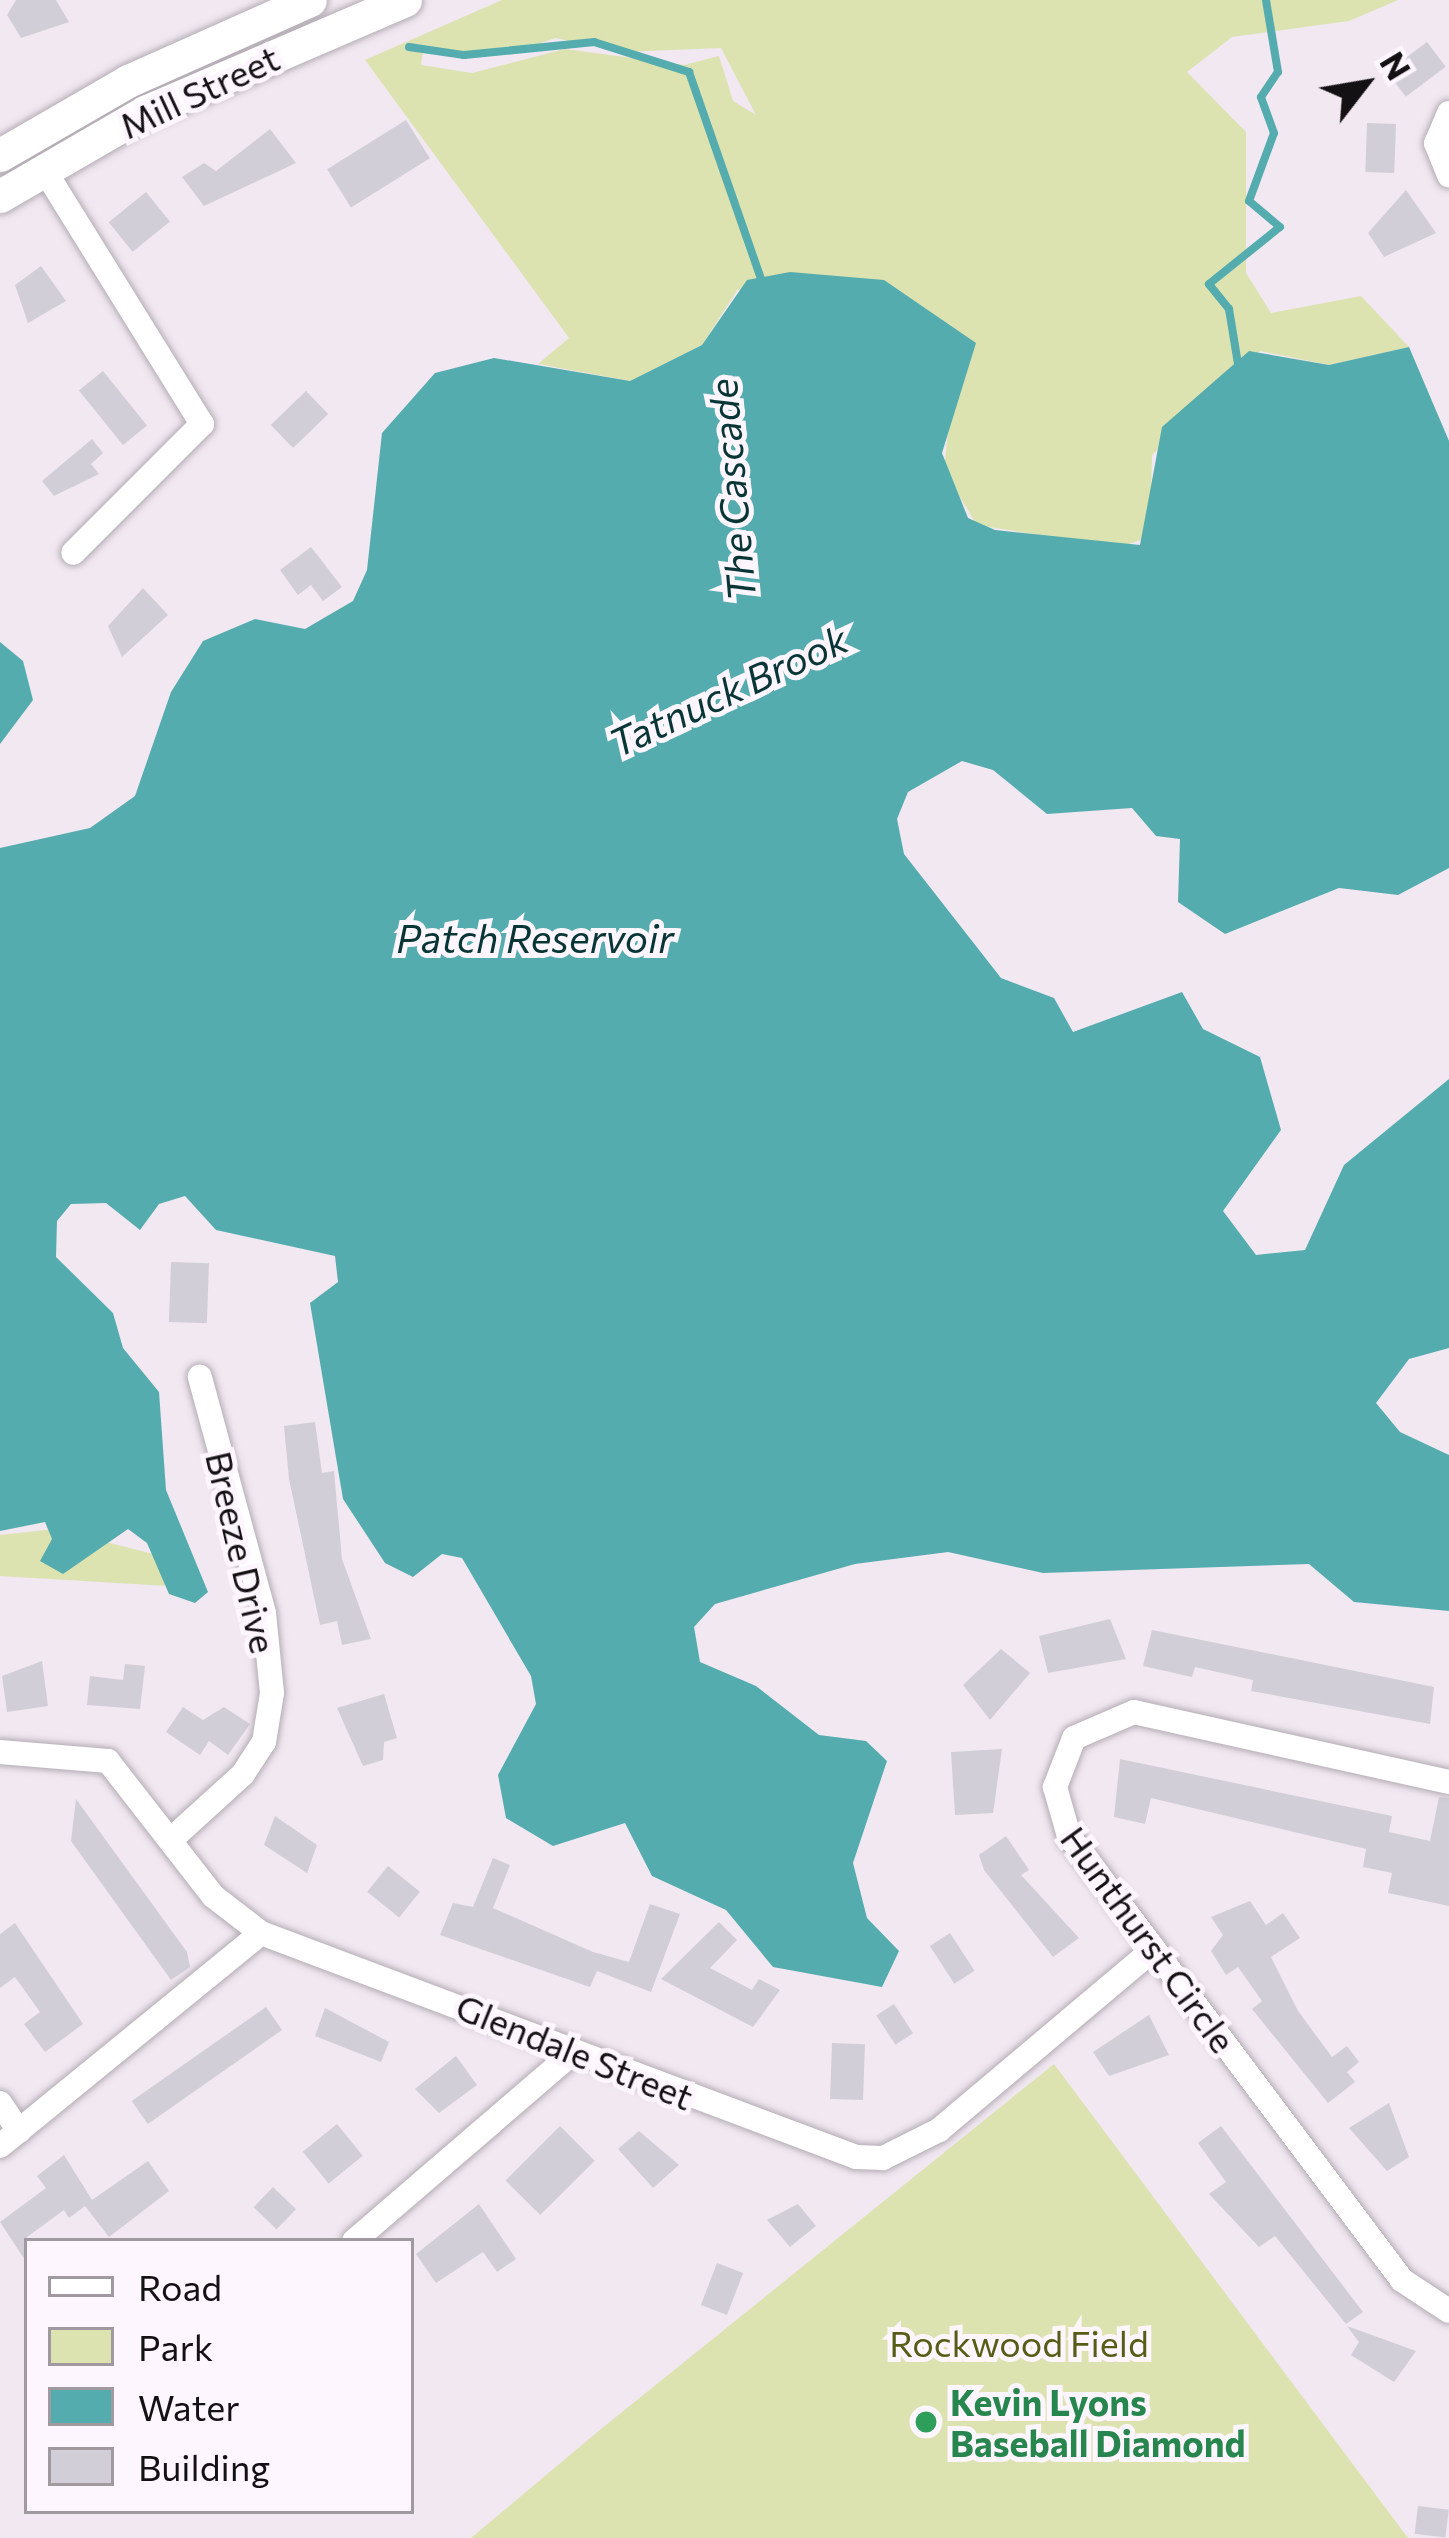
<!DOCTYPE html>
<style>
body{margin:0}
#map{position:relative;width:1449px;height:2538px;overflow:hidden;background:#f1e8f1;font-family:Commissioner,sans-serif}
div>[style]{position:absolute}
.green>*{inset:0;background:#dce3b1}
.water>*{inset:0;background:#54acaf}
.stream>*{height:8px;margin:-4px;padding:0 4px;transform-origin:4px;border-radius:4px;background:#54acaf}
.building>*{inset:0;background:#d2ced8;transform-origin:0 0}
.roads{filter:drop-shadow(0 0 3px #b4acb4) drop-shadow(0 0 3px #b4acb4)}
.street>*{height:24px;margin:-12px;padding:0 12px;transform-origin:12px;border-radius:12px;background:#fff}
.secondary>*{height:33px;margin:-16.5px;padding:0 16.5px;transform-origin:16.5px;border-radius:16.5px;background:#fff}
.dots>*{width:33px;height:33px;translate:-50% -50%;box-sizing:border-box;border:6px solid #fef6fe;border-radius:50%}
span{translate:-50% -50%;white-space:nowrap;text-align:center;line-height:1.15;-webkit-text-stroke:10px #fef6fe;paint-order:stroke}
.street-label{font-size:36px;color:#141114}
.park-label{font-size:36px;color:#565d16}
.leisure-label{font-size:36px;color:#27864d;font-weight:700}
.left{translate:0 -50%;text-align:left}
.water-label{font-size:39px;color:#083536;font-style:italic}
.legend{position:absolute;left:24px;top:2238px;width:390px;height:276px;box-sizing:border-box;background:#fef6fe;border:3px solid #a09aa0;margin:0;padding:15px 21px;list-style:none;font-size:36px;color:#141114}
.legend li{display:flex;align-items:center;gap:24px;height:60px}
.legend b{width:60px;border:3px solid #a09aa0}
.north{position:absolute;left:1305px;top:24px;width:120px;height:120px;-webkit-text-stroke:9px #fef6fe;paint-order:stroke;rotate:59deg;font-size:33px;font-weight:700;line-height:48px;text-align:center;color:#141114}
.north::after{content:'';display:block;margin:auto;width:42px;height:54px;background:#141114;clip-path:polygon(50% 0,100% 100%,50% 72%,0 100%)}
</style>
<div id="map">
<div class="green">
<i style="clip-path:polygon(evenodd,502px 0,1398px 0,1349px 21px,1232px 37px,1187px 72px,1246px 132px,1246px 273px,1271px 313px,1361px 296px,1409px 347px,1329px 365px,1260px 351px,1152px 455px,1150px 536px,1119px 548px,977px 525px,944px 471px,948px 430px,738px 289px,702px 345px,630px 381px,538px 364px,569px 338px,365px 60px,502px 0,555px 38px,623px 52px,721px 48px,756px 115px,733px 101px,719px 56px,684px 65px,565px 49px,472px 73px,421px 65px,423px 51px,512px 54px,555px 38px)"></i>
<i style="clip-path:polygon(55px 1529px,153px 1554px,167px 1586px,0 1576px,0 1535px)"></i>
<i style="clip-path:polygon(1054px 2064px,1408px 2538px,471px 2538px,601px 2429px)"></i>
</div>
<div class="water">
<i style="clip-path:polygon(790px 272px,884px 280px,976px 343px,942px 453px,968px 518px,995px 530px,1140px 545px,1162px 427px,1249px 351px,1329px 365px,1409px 347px,1449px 441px,1449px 868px,1398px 895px,1339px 888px,1225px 934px,1178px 902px,1180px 839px,1156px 836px,1132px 808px,1047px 814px,993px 770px,962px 761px,908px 792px,897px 819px,904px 854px,1001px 978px,1054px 998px,1073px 1032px,1182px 992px,1203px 1029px,1260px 1057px,1281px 1130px,1223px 1211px,1256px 1255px,1305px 1250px,1344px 1165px,1449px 1079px,1449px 1348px,1409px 1359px,1376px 1403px,1400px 1432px,1449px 1455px,1449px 1611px,1354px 1602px,1309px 1564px,1043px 1573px,948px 1552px,855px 1564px,715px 1604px,694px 1627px,700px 1662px,756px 1686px,819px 1735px,866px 1741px,887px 1761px,853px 1863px,867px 1918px,899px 1951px,882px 1987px,773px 1967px,726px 1910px,652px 1876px,625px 1823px,553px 1846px,506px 1818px,498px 1775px,536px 1704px,531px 1676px,462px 1558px,442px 1554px,413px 1577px,385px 1563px,343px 1499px,310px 1303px,338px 1282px,335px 1256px,216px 1230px,185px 1196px,159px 1204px,140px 1230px,106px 1203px,71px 1204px,57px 1221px,56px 1257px,113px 1313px,123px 1348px,159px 1392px,166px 1490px,208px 1592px,195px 1603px,169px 1594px,147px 1543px,128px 1529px,63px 1574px,40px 1561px,52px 1539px,45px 1522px,0 1531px,0 848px,90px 828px,135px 796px,171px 692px,203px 641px,255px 619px,305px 629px,353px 601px,367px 570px,382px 433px,435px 373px,494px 358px,630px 381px,702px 345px,747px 280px)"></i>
<i style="clip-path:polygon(0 642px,23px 661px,33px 700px,0 744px)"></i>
</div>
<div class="stream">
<i style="left:409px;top:47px;width:56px;rotate:8.3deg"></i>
<i style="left:464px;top:55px;width:131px;rotate:-5.7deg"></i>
<i style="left:594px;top:42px;width:100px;rotate:17.5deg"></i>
<i style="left:689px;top:72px;width:228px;rotate:70.8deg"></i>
<i style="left:1238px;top:364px;width:56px;rotate:-99.3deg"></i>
<i style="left:1229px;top:309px;width:32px;rotate:-129deg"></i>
<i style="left:1209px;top:284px;width:91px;rotate:-38.8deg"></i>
<i style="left:1280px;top:227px;width:40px;rotate:-140deg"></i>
<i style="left:1249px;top:201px;width:72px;rotate:-69.8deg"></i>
<i style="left:1274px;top:133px;width:38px;rotate:-110deg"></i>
<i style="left:1261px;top:97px;width:30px;rotate:-56deg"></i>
<i style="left:1278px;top:72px;width:73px;rotate:-99.5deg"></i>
</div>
<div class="building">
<i style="clip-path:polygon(16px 0,56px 0,69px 22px,21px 38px,7px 15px)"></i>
<i style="left:1427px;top:42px;width:31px;height:50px;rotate:53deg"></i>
<i style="left:406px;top:120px;width:45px;height:93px;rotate:58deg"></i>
<i style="left:1367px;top:123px;width:29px;height:49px;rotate:2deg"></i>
<i style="clip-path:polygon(270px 129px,296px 163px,204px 206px,182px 177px,204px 163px,216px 171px)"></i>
<i style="clip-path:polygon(1406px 190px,1436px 233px,1384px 257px,1368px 233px)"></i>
<i style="left:146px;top:192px;width:38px;height:48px;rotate:51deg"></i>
<i style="clip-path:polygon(41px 266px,66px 301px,28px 323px,15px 285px)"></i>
<i style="left:103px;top:371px;width:70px;height:31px;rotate:51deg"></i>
<i style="left:306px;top:391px;width:32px;height:49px;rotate:46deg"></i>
<i style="clip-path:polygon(92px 439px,103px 453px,91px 464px,99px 474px,54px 496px,42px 481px)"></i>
<i style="clip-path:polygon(311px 547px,342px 587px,323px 601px,311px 585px,298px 595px,280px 570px)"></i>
<i style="clip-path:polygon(143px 588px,168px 615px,122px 657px,108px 626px)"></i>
<i style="left:171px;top:1262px;width:38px;height:60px;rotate:2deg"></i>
<i style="clip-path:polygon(315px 1422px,322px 1473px,334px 1471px,342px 1559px,371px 1639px,342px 1645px,337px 1621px,320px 1625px,289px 1479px,284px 1426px)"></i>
<i style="clip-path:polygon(1110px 1619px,1126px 1659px,1048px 1673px,1039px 1636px)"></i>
<i style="clip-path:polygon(1152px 1630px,1434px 1687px,1430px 1724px,1251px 1691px,1253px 1680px,1195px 1667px,1192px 1677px,1143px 1666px)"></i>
<i style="clip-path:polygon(1001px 1649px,1030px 1673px,990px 1720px,963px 1685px)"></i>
<i style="clip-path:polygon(42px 1661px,48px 1706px,7px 1712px,2px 1676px)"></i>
<i style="clip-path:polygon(125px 1664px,145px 1666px,140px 1709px,87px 1705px,90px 1676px,123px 1680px)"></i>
<i style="clip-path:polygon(384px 1694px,397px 1738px,384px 1742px,383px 1760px,363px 1766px,337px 1708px)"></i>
<i style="clip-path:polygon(183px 1707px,203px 1720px,224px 1707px,250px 1724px,228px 1755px,209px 1741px,200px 1755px,166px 1732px)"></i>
<i style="clip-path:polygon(1002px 1749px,993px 1813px,955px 1815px,951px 1752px)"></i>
<i style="clip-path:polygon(1120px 1759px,1392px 1816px,1389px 1832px,1430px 1841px,1439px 1797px,1449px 1798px,1449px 1906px,1388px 1893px,1392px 1873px,1363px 1867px,1366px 1849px,1151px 1798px,1145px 1824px,1114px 1817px)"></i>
<i style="clip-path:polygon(76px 1799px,187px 1952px,190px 1967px,171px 1980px,71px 1841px)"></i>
<i style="clip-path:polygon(275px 1816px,317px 1845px,307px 1873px,264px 1845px)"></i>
<i style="clip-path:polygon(1006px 1836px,1029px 1870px,1021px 1875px,1079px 1938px,1053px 1957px,984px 1870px,979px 1855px)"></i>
<i style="clip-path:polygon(493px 1858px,510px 1865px,493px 1908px,593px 1952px,629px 1962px,650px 1904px,680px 1914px,651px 1992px,597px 1971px,590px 1987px,440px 1935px,453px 1903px,473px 1907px)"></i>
<i style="left:388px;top:1866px;width:41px;height:33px;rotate:39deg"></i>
<i style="clip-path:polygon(1250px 1901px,1266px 1925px,1283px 1913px,1300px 1938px,1271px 1957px,1298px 2011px,1332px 2057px,1347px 2046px,1359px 2062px,1347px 2072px,1355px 2082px,1328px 2103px,1252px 2009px,1262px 2001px,1238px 1967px,1226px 1975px,1211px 1951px,1223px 1935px,1211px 1917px)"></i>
<i style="clip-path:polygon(719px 1922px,737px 1940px,710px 1968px,752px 1990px,759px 1979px,780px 1990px,753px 2027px,661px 1979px)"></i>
<i style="clip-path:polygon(15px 1923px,83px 2024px,45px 2052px,24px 2024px,40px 2012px,15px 1977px,0 1988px,0 1934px)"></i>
<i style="left:950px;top:1933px;width:45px;height:24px;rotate:57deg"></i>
<i style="left:894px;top:2004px;width:35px;height:21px;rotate:57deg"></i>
<i style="left:266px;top:2007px;width:28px;height:164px;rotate:55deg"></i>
<i style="clip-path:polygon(325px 2008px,389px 2042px,381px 2062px,315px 2036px)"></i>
<i style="clip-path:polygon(1149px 2015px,1169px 2055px,1109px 2076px,1093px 2052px)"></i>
<i style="left:832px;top:2043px;width:33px;height:56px;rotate:2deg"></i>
<i style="clip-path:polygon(456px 2056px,477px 2085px,439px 2113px,415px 2089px)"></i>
<i style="clip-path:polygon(1389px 2103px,1409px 2157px,1387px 2171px,1349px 2128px)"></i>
<i style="left:337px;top:2124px;width:41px;height:44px;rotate:51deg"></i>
<i style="left:560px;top:2126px;width:49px;height:77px;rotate:45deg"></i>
<i style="clip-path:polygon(1221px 2126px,1363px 2312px,1346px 2324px,1275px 2236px,1259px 2247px,1209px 2194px,1226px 2182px,1198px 2143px)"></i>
<i style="clip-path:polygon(639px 2131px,679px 2165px,653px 2188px,618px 2149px)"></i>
<i style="clip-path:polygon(64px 2155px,92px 2200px,148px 2161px,169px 2191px,109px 2237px,85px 2206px,69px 2218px,64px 2210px,27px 2237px,27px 2263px,0 2222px,46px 2188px,37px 2176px)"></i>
<i style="left:273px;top:2187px;width:32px;height:28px;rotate:44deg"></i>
<i style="clip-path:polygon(479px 2204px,516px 2259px,497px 2272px,483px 2252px,436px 2283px,416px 2254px)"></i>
<i style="clip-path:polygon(798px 2204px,816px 2226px,790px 2247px,767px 2220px)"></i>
<i style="left:717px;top:2263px;width:28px;height:45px;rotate:21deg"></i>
<i style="clip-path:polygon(1347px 2326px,1416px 2351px,1394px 2382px,1351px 2355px,1359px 2342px)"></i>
<i style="left:1418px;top:2506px;width:31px;height:28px;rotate:7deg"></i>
</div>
<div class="roads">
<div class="street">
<i style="left:1449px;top:113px;width:33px;rotate:113deg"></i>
<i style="left:1436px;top:143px;width:35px;rotate:68deg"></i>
<i style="left:45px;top:171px;width:298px;rotate:58.2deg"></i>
<i style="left:202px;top:424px;width:182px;rotate:135deg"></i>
<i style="left:0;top:1752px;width:108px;rotate:4.8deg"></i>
<i style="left:108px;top:1761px;width:171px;rotate:52.1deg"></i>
<i style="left:213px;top:1896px;width:61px;rotate:37.6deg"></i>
<i style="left:261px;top:1933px;width:636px;rotate:20.63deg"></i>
<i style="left:856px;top:2157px;width:27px;rotate:2deg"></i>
<i style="left:883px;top:2158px;width:63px;rotate:-26.6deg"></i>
<i style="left:939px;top:2130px;width:281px;rotate:-40.1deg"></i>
<i style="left:1449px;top:1782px;width:323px;rotate:-167.5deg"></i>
<i style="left:1134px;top:1712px;width:65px;rotate:156.6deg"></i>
<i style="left:1074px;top:1738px;width:53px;rotate:111.2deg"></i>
<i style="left:1055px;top:1787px;width:51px;rotate:74.1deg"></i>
<i style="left:1069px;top:1836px;width:555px;rotate:53.13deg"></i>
<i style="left:1402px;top:2280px;width:56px;rotate:33.4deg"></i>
<i style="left:176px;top:1835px;width:91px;rotate:-42.3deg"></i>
<i style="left:243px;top:1774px;width:38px;rotate:-57deg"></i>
<i style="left:264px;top:1742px;width:50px;rotate:-80.7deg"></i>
<i style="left:272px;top:1693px;width:80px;rotate:-95.7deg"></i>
<i style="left:264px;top:1613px;width:245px;rotate:-105.2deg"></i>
<i style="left:0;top:2103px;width:34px;rotate:56deg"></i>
<i style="left:0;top:2146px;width:337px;rotate:-39.2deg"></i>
<i style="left:354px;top:2241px;width:291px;rotate:-40.7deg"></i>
</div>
<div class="secondary">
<i style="left:0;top:155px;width:148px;rotate:-30deg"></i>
<i style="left:128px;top:81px;width:199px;rotate:-24deg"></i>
<i style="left:0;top:196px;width:168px;rotate:-30.1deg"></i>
<i style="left:145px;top:112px;width:283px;rotate:-23.3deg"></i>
</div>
</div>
<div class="dots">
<i style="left:926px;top:2422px;background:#2e9e5b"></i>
</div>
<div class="street-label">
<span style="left:199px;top:91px;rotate:-25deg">Mill Street</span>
<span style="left:242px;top:1552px;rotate:77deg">Breeze Drive</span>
<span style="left:1149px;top:1939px;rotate:54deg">Hunthurst Circle</span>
<span style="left:575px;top:2051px;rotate:22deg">Glendale Street</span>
</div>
<div class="park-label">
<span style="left:1019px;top:2343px">Rockwood Field</span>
</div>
<div class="leisure-label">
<span class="left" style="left:950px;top:2422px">Kevin Lyons<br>Baseball Diamond</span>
</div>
<div class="water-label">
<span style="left:731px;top:490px;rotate:-95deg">The Cascade</span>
<span style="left:728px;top:690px;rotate:-25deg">Tatnuck Brook</span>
<span style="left:535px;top:937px">Patch Reservoir</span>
</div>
<ul class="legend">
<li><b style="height:15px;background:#fff"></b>Road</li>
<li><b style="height:33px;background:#dce3b1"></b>Park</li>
<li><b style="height:33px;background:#54acaf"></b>Water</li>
<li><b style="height:33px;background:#d2ced8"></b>Building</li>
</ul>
<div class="north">N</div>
</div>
